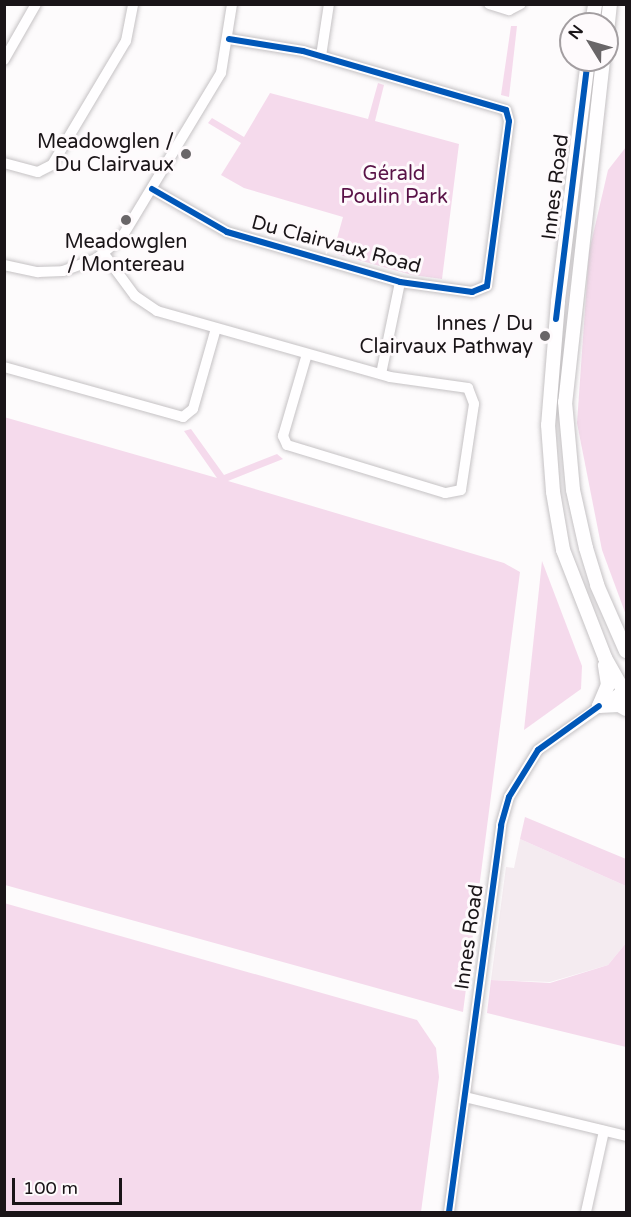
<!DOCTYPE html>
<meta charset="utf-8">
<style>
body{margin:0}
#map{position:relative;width:631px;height:1217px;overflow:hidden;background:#fdfbfc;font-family:"Varela Round",sans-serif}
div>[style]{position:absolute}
.built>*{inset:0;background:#f4ebf0}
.green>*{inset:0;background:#f5daec}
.roads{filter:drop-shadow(0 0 2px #c5c2c4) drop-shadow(0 0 2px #c5c2c4)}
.minor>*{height:10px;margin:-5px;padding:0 5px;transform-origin:5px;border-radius:5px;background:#fffeff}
.major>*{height:14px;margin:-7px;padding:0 7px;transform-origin:7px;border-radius:7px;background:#fffeff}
.cycleway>*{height:6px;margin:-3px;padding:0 3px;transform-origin:3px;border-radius:3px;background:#0057b8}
.dots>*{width:16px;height:16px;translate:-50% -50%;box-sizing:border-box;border:3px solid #fefafc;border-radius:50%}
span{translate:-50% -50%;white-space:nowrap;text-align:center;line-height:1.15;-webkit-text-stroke:6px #fefafc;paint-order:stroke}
.poi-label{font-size:20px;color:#1a1518}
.right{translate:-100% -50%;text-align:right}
.park-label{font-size:20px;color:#591247}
.street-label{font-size:20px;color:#1a1518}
.frame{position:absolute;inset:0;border:6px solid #1a1518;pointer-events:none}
.north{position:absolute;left:559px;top:12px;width:60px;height:60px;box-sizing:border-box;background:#fefafc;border:2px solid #a39ea1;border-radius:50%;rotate:307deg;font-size:16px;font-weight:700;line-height:24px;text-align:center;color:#1a1518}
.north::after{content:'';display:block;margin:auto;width:21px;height:27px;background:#696668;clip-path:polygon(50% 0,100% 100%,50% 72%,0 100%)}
.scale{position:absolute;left:12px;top:1178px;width:110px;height:27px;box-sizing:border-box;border:3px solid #1a1518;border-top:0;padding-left:8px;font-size:18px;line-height:21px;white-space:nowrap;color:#1a1518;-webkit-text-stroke:4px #fefafc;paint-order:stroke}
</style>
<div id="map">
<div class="built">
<i style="clip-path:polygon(520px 839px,626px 886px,626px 943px,608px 965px,550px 982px,491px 980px,506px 867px,514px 868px)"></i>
</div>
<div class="green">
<i style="clip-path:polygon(511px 26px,517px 26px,509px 97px,501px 95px)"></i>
<i style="clip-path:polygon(378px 83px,384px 85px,375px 121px,459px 144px,442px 279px,412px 275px,333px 253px,343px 217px,244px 188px,221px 175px,241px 143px,208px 123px,212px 118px,244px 137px,270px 93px,368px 119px)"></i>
<i style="clip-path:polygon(626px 147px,626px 615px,602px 550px,577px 423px,589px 252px,608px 170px)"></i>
<i style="clip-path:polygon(4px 417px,217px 478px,184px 431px,191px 429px,224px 475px,277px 454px,283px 459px,228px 481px,504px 563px,520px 572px,463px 1012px,5px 885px)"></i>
<i style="clip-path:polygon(542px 561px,582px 666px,581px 689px,524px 730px)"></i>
<i style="clip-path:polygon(525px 817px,626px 859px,626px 886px,520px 839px)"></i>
<i style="clip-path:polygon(4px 903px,417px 1020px,436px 1048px,439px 1077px,421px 1212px,5px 1212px)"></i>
<i style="clip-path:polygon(626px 943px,626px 1047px,487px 1013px,491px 980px,550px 983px,608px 965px)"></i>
</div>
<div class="roads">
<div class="minor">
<i style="left:489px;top:4px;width:21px;rotate:17deg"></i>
<i style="left:509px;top:10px;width:13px;rotate:-27deg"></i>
<i style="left:321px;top:56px;width:53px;rotate:-81.3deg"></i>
<i style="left:4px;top:60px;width:64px;rotate:-60.3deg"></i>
<i style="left:4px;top:163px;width:35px;rotate:15deg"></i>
<i style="left:38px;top:172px;width:16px;rotate:-27deg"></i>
<i style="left:52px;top:165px;width:144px;rotate:-59.2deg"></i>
<i style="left:126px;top:41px;width:38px;rotate:-79deg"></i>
<i style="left:152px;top:189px;width:86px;rotate:29.8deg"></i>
<i style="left:227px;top:232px;width:180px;rotate:16.1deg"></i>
<i style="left:400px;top:282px;width:73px;rotate:7.9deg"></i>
<i style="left:472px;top:292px;width:16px;rotate:-22deg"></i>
<i style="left:487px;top:286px;width:166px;rotate:-82.4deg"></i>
<i style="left:509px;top:121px;width:11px;rotate:-105deg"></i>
<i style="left:506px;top:110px;width:211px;rotate:-163.8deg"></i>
<i style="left:303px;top:51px;width:75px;rotate:-170.8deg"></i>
<i style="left:104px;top:254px;width:52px;rotate:53.6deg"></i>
<i style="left:135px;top:296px;width:27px;rotate:34deg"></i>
<i style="left:157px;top:311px;width:242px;rotate:15.8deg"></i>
<i style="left:390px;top:377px;width:79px;rotate:8deg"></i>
<i style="left:468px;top:388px;width:17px;rotate:69deg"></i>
<i style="left:474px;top:404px;width:87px;rotate:98.6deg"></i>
<i style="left:461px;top:490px;width:16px;rotate:169deg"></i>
<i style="left:445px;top:493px;width:165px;rotate:-163.1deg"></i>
<i style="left:287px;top:445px;width:10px;rotate:-114deg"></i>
<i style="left:283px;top:436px;width:85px;rotate:-73.7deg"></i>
<i style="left:4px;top:265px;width:35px;rotate:12deg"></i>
<i style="left:38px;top:272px;width:25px;rotate:-2deg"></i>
<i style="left:63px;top:271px;width:35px;rotate:-20deg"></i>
<i style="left:96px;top:259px;width:34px;rotate:-40deg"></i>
<i style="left:122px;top:237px;width:192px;rotate:-58.9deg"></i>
<i style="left:221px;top:73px;width:70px;rotate:-80.9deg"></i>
<i style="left:4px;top:367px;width:186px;rotate:15.6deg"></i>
<i style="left:183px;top:417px;width:13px;rotate:-39deg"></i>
<i style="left:193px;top:409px;width:84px;rotate:-74.1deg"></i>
<i style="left:381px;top:374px;width:94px;rotate:-78.3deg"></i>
<i style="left:465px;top:1097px;width:166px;rotate:13.6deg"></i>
<i style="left:449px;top:1212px;width:390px;rotate:-82.3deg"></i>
<i style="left:501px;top:825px;width:29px;rotate:-74deg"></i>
<i style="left:509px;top:797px;width:55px;rotate:-58.3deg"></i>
<i style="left:538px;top:750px;width:104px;rotate:-35.2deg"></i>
<i style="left:586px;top:1212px;width:83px;rotate:-77.5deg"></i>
</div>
<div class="major">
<i style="left:592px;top:24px;width:20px;rotate:-81deg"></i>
<i style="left:607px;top:32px;width:28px;rotate:-84deg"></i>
<i style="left:588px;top:60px;width:244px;rotate:97.1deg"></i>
<i style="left:558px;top:302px;width:123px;rotate:94.6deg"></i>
<i style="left:548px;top:425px;width:67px;rotate:85.7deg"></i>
<i style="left:553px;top:492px;width:59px;rotate:80.2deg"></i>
<i style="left:563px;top:550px;width:116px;rotate:68.7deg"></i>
<i style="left:605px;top:658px;width:43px;rotate:60.4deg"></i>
<i style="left:603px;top:60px;width:344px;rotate:96.3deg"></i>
<i style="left:565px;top:402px;width:88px;rotate:84.8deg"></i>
<i style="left:573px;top:490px;width:59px;rotate:77.4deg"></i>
<i style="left:586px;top:548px;width:39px;rotate:73deg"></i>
<i style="left:597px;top:585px;width:72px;rotate:66.3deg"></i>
<i style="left:599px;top:706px;width:23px;rotate:-67deg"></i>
<i style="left:608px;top:685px;width:20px;rotate:-99deg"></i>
<i style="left:599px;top:706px;width:20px;rotate:-3deg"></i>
<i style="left:619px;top:705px;width:8px;rotate:30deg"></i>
</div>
</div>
<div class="cycleway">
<i style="left:152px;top:189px;width:86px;rotate:29.8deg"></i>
<i style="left:227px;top:232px;width:180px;rotate:16.1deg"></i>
<i style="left:400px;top:282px;width:73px;rotate:7.9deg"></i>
<i style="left:472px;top:292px;width:16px;rotate:-22deg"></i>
<i style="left:487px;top:286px;width:166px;rotate:-82.4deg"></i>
<i style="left:509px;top:121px;width:11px;rotate:-105deg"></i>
<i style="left:506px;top:110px;width:211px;rotate:-163.8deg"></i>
<i style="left:303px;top:51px;width:75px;rotate:-170.8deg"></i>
<i style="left:556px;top:319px;width:261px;rotate:-83deg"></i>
<i style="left:449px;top:1212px;width:390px;rotate:-82.3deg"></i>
<i style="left:501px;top:825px;width:29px;rotate:-74deg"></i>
<i style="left:509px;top:797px;width:55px;rotate:-58.3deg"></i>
<i style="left:538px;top:750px;width:75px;rotate:-35.8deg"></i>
</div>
<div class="dots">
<i style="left:186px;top:154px;background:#696668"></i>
<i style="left:126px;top:220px;background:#696668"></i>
<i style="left:545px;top:336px;background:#696668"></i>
</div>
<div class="poi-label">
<span class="right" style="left:174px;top:154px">Meadowglen /<br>Du Clairvaux</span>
<span style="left:126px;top:254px">Meadowglen<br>/ Montereau</span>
<span class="right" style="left:533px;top:336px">Innes / Du<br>Clairvaux Pathway</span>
</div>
<div class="park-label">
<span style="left:394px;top:186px">Gérald<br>Poulin Park</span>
</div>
<div class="street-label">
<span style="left:556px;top:187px;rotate:-83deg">Innes Road</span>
<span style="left:336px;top:245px;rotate:15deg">Du Clairvaux Road</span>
<span style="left:470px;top:937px;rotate:-82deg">Innes Road</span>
</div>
<div class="frame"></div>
<div class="north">N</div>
<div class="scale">100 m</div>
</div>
